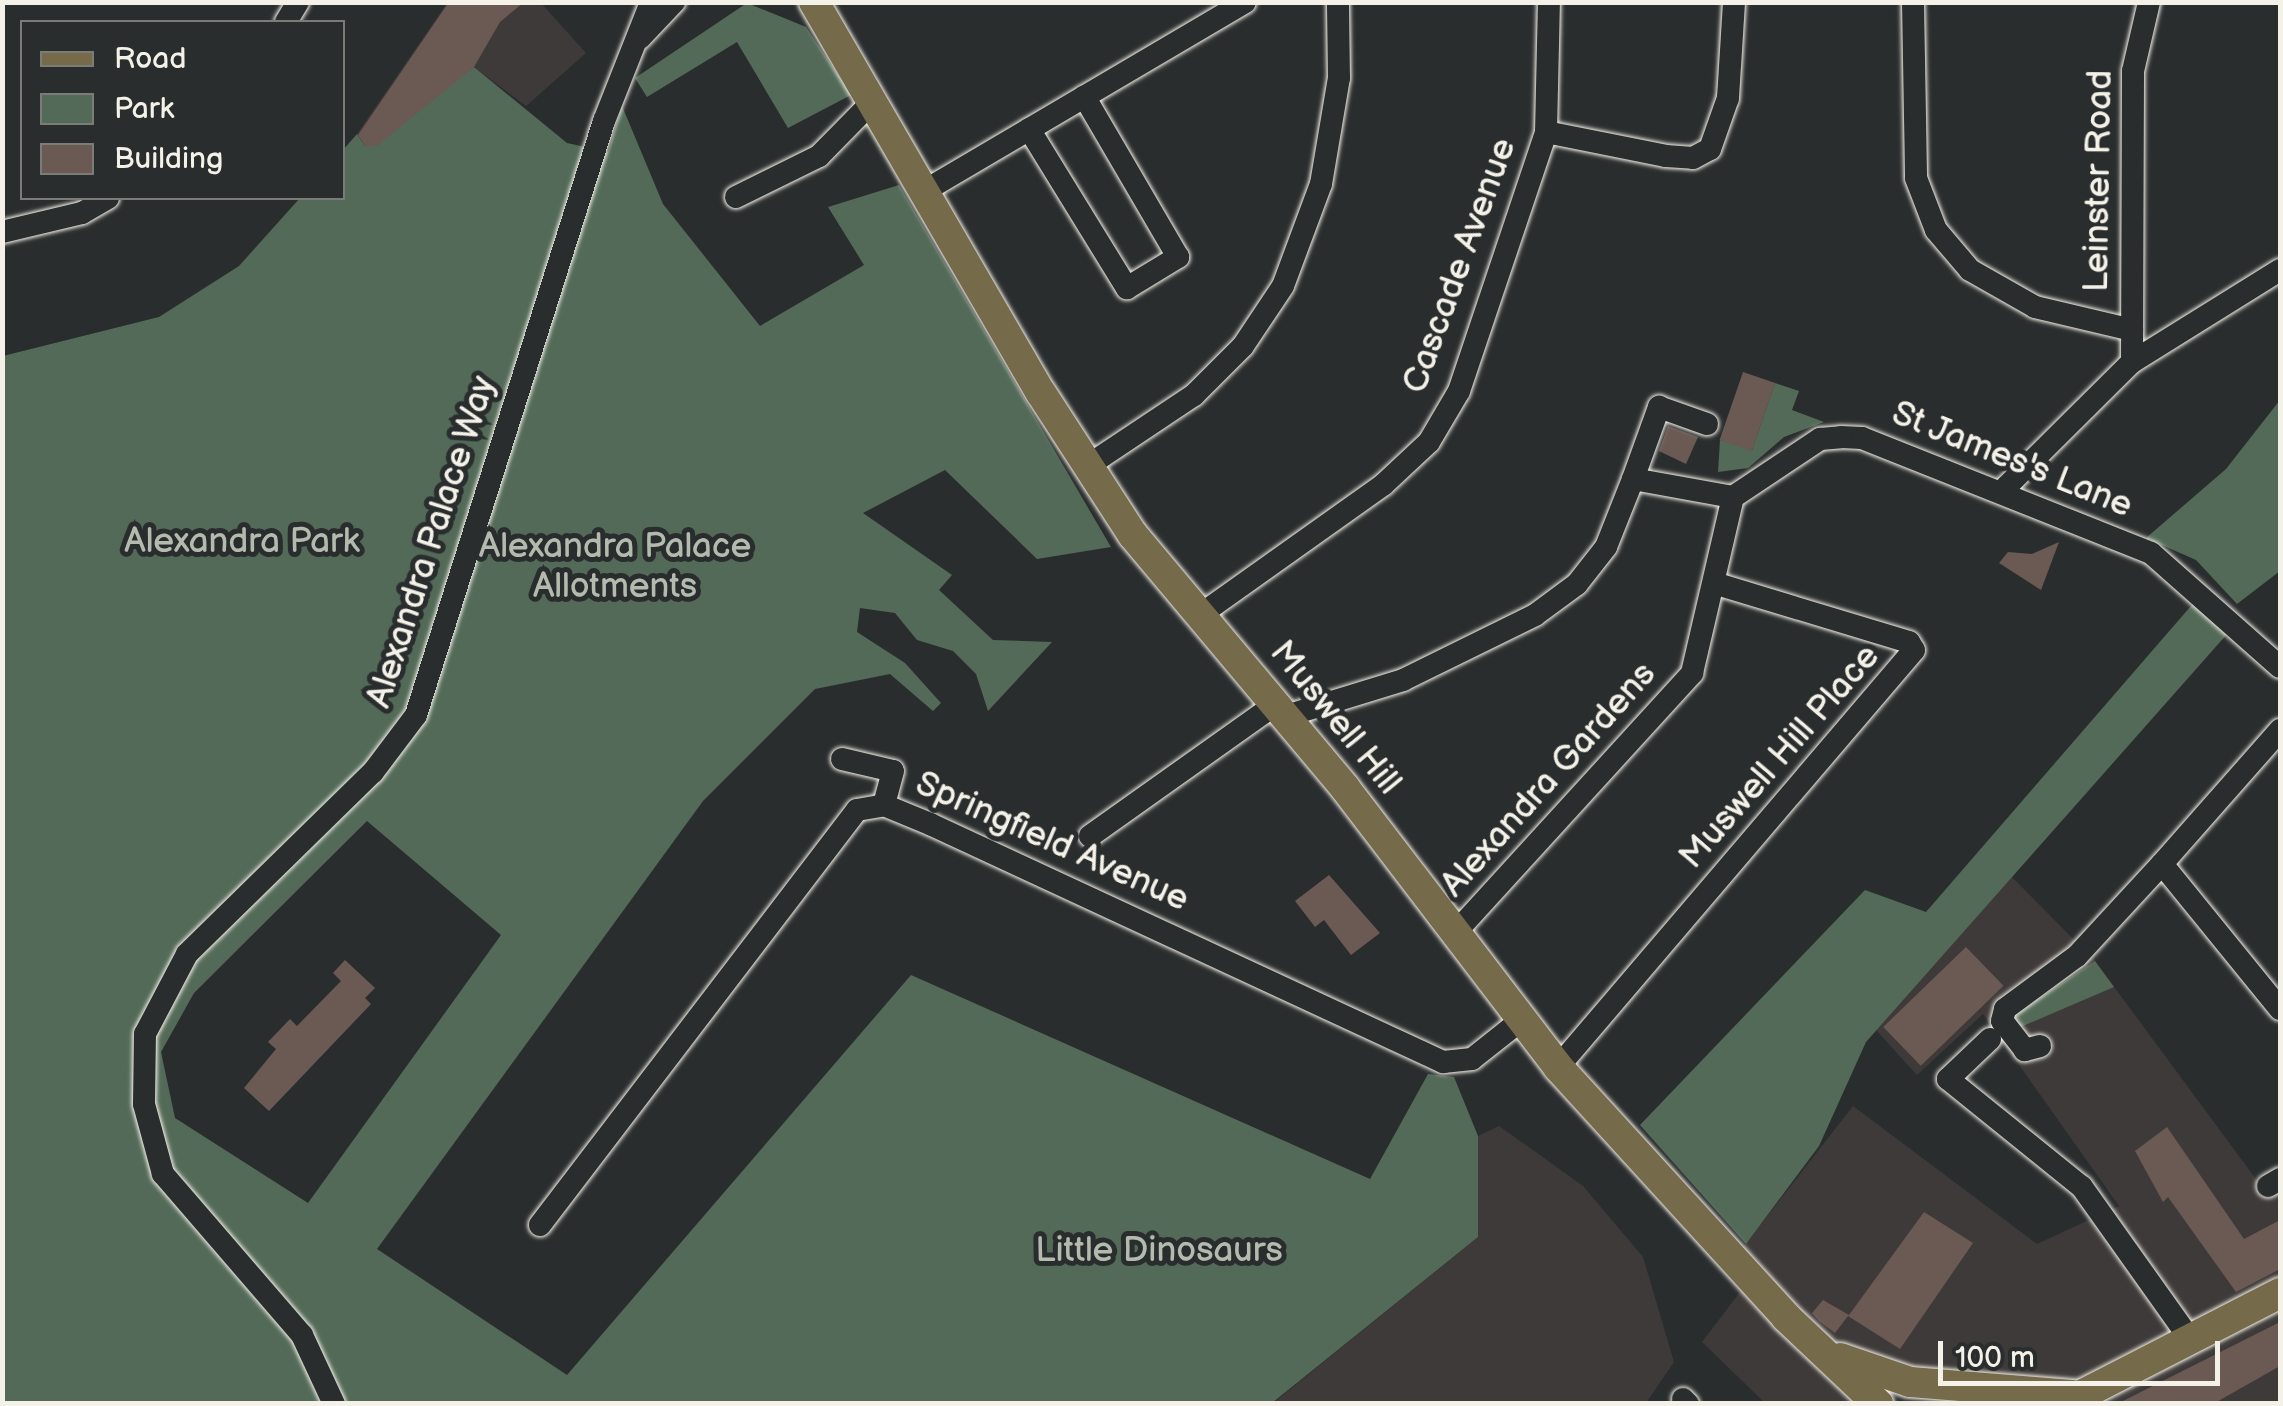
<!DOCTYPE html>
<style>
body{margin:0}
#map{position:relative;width:2283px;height:1406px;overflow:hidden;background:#2a2d2e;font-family:"Balsamiq Sans",sans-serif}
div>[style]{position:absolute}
.built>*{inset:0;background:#3e3a39}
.green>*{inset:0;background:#526a57}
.building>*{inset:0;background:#6b5a54;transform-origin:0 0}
.roads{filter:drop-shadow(0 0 2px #f4f1e8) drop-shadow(0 0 2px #f4f1e8)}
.minor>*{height:22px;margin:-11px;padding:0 11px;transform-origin:11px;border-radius:11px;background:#2a2d2e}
.major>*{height:30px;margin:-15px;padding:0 15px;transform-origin:15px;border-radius:15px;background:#756b4b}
span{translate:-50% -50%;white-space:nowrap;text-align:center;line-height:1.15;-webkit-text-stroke:10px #2a2d2e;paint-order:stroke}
.street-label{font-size:35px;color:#f4f1e8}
.park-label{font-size:35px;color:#b3bbae}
.frame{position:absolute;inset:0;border:5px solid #f4f1e8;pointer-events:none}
.legend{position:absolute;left:20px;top:20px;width:325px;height:180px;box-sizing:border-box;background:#2a2d2e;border:2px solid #7b7b78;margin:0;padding:12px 18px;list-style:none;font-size:30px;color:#f4f1e8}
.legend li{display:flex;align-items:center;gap:20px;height:50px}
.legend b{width:50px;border:2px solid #7b7b78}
.scale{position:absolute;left:1938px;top:1341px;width:282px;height:45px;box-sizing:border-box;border:5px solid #f4f1e8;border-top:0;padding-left:12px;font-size:30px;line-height:35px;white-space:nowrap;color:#f4f1e8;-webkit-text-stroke:8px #2a2d2e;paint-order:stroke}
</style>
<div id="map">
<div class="built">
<i style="clip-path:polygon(447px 3px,541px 3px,586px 53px,526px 106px,474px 67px,365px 146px,357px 134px)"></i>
<i style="clip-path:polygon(2010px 875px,2095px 961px,2264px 1190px,2280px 1182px,2280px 1403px,2064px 1403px,1836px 1357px,1878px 1403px,1765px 1403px,1702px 1342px,1750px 1279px,1733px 1260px,1853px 1106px,2037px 1244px,2119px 1206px,1983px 1014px,1917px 1075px,1876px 1030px)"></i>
<i style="clip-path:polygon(1499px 1126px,1583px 1186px,1643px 1257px,1674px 1362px,1646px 1403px,1272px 1404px,1478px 1237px,1478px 1136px)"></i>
</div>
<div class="green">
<i style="clip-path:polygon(747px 3px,806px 27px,851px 95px,788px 128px,737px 42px,647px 97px,635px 78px)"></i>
<i style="clip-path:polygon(evenodd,474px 67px,567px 143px,608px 152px,622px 106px,663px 204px,760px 326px,864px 265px,828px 207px,899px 185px,1111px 547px,1037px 559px,945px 470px,863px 513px,952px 575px,939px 590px,993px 640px,1052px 642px,988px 711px,976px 674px,953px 651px,917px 640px,895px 613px,860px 608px,857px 632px,905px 663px,941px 703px,933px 711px,890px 674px,815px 689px,703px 801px,377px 1249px,567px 1375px,911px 975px,1370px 1179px,1428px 1074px,1454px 1077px,1478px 1136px,1478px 1237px,1272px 1403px,3px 1404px,3px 356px,159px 317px,239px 266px,300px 198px,342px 198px,343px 150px,357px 134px,365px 146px,474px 67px,367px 821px,501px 935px,308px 1203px,175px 1118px,161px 1052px,194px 993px,367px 821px)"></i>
<i style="clip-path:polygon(1775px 383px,1799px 391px,1792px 410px,1824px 422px,1784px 437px,1748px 468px,1718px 472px,1720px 440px,1752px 450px)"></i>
<i style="clip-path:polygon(2280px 400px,2280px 571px,2237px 604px,2196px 560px,2146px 538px,2226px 469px)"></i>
<i style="clip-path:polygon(2197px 599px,2228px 633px,1866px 1042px,1819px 1146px,1746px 1244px,1640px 1125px,1865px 890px,1926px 912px)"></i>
<i style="clip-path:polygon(2095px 961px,2114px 987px,2016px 1029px,2015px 1015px)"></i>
</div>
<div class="building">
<i style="clip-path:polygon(449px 2px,524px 2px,500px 22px,474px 67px,377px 146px,365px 146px,358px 135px)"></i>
<i style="left:1743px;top:372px;width:34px;height:72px;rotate:19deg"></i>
<i style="clip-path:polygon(1668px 426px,1698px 437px,1686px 464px,1659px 451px)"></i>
<i style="clip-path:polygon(2059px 542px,2041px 590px,1999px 563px,2008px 552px,2032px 554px)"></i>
<i style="clip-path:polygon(1329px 875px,1380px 933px,1351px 955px,1324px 920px,1315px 927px,1295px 901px)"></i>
<i style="left:1966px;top:947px;width:54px;height:115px;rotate:46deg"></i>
<i style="clip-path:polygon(345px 960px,375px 988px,365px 998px,371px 1004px,269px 1111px,244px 1088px,276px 1049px,268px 1042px,290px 1019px,297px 1026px,341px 981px,333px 973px)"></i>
<i style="clip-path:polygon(2167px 1127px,2244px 1239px,2280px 1220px,2280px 1269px,2236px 1292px,2168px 1197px,2163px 1202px,2135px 1151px)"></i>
<i style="clip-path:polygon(1924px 1212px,1973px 1243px,1900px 1349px,1848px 1316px,1835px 1333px,1819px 1321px,1812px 1313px,1823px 1300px,1849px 1315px)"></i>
<i style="clip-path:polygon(2280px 1322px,2280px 1366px,2213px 1404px,2117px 1404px)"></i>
</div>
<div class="roads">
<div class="minor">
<i style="left:1913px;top:2px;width:176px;rotate:89deg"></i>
<i style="left:1916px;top:178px;width:56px;rotate:69deg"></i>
<i style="left:1936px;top:230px;width:52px;rotate:49.6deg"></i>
<i style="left:1970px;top:270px;width:75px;rotate:29.6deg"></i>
<i style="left:2035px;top:307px;width:100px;rotate:13.3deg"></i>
<i style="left:286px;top:22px;width:23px;rotate:-59deg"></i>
<i style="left:640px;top:38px;width:50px;rotate:-46.6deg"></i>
<i style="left:1029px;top:129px;width:187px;rotate:58.4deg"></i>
<i style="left:1127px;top:288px;width:60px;rotate:-31.3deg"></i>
<i style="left:1178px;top:257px;width:186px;rotate:-120.3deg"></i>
<i style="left:1546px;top:132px;width:122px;rotate:11.3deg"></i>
<i style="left:1666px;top:156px;width:27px;rotate:4deg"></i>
<i style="left:1693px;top:158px;width:19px;rotate:-28deg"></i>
<i style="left:1710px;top:149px;width:54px;rotate:-70.6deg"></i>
<i style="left:1728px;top:98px;width:96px;rotate:-86.4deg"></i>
<i style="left:926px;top:190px;width:370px;rotate:-30.5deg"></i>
<i style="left:736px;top:197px;width:93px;rotate:-26.3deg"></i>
<i style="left:819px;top:156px;width:78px;rotate:-45.5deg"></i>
<i style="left:2px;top:232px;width:82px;rotate:-13.4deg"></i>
<i style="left:82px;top:213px;width:30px;rotate:-30deg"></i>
<i style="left:2132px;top:362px;width:291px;rotate:-89.8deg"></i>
<i style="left:2133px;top:71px;width:71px;rotate:-76.9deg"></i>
<i style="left:1086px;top:467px;width:130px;rotate:-33.7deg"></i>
<i style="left:1194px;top:395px;width:69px;rotate:-45deg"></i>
<i style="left:1243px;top:346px;width:72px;rotate:-56.3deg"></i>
<i style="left:1283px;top:286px;width:109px;rotate:-69.6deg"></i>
<i style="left:1321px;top:184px;width:108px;rotate:-80.4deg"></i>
<i style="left:1339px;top:78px;width:76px;rotate:-90.8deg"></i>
<i style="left:1633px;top:479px;width:77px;rotate:-70.1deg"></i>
<i style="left:1659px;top:407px;width:51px;rotate:19.5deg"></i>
<i style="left:2002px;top:491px;width:183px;rotate:-44.8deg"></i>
<i style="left:2132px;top:362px;width:174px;rotate:-31.9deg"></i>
<i style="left:1200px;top:615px;width:224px;rotate:-35.4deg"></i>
<i style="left:1383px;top:485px;width:63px;rotate:-43.1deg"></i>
<i style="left:1429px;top:442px;width:59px;rotate:-59.5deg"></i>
<i style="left:1459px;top:391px;width:273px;rotate:-71.4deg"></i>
<i style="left:1546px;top:132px;width:130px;rotate:-88.7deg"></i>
<i style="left:1286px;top:716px;width:122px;rotate:-17.1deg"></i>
<i style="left:1403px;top:680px;width:147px;rotate:-26.2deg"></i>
<i style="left:1535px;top:615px;width:52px;rotate:-36.4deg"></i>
<i style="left:1577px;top:584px;width:47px;rotate:-51.9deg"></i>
<i style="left:1606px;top:547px;width:73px;rotate:-68.3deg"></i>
<i style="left:1633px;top:479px;width:102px;rotate:10.2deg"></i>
<i style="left:1733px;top:497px;width:105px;rotate:-33.7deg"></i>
<i style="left:1820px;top:439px;width:21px;rotate:-5deg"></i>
<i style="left:1841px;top:437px;width:21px;rotate:3deg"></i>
<i style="left:1862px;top:438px;width:311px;rotate:21.7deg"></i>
<i style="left:2151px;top:553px;width:172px;rotate:41.5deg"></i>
<i style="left:2280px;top:730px;width:179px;rotate:131.4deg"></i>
<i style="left:2162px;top:864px;width:187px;rotate:50.9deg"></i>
<i style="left:842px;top:759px;width:52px;rotate:13.2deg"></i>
<i style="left:893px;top:771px;width:35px;rotate:105deg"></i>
<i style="left:1090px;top:836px;width:228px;rotate:-35.4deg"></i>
<i style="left:1455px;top:933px;width:352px;rotate:-47.6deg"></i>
<i style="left:1692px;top:673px;width:181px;rotate:-76.9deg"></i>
<i style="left:1990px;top:1039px;width:58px;rotate:136.4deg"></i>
<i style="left:1948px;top:1079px;width:172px;rotate:38.9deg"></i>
<i style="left:2082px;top:1187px;width:186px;rotate:54.6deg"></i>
<i style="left:2040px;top:1046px;width:16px;rotate:165deg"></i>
<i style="left:2025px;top:1050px;width:37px;rotate:-128deg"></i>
<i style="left:2002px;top:1021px;width:12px;rotate:-76deg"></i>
<i style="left:2005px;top:1009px;width:89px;rotate:-36.4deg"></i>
<i style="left:2077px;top:956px;width:125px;rotate:-47.3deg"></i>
<i style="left:1558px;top:1067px;width:548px;rotate:-49.51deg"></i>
<i style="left:1914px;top:650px;width:9px;rotate:-122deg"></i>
<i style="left:1909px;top:642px;width:201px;rotate:-163.2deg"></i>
<i style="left:2268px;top:1186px;width:14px;rotate:-30deg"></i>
<i style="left:540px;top:1225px;width:522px;rotate:-52.63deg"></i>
<i style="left:857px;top:810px;width:27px;rotate:-10deg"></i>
<i style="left:884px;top:805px;width:50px;rotate:22.4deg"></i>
<i style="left:930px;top:824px;width:566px;rotate:24.89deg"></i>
<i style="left:1443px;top:1062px;width:29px;rotate:-6deg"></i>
<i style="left:1472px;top:1059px;width:61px;rotate:-38.4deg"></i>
<i style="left:1683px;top:1399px;width:7px;rotate:45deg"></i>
<i style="left:334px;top:1404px;width:76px;rotate:-114.9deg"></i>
<i style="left:302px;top:1335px;width:213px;rotate:-130.8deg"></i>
<i style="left:163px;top:1174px;width:73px;rotate:-105.2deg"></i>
<i style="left:144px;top:1104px;width:70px;rotate:-89.2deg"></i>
<i style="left:145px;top:1034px;width:90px;rotate:-62.3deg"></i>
<i style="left:187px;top:954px;width:260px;rotate:-44.4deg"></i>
<i style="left:373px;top:772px;width:71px;rotate:-53deg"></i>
<i style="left:416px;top:715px;width:623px;rotate:-72.44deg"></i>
<i style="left:604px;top:121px;width:128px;rotate:-68.4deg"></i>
</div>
<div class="major">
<i style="left:814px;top:2px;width:452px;rotate:59.9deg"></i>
<i style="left:1041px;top:393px;width:169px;rotate:57.1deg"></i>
<i style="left:1133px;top:535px;width:330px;rotate:50deg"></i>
<i style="left:1345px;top:788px;width:351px;rotate:52.6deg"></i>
<i style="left:1558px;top:1067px;width:338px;rotate:47.6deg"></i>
<i style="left:1786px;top:1317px;width:127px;rotate:43.4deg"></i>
<i style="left:1840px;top:1358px;width:74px;rotate:18.9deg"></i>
<i style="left:1910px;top:1382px;width:163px;rotate:4.6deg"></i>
<i style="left:2064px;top:1404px;width:243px;rotate:-27.2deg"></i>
</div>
</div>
<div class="street-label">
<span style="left:2099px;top:181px;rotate:-89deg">Leinster Road</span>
<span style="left:1460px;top:266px;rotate:-70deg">Cascade Avenue</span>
<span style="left:2012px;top:460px;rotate:22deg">St James's Lane</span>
<span style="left:432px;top:542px;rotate:-72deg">Alexandra Palace Way</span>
<span style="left:1335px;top:718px;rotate:51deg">Muswell Hill</span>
<span style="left:1780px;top:757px;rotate:-49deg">Muswell Hill Place</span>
<span style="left:1549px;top:780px;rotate:-48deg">Alexandra Gardens</span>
<span style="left:1052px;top:842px;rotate:24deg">Springfield Avenue</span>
</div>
<div class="park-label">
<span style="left:242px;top:542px">Alexandra Park</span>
<span style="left:615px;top:567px">Alexandra Palace<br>Allotments</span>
<span style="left:1159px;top:1251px">Little Dinosaurs</span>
</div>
<div class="frame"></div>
<ul class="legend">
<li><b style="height:12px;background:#756b4b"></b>Road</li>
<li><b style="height:28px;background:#526a57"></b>Park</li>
<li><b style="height:28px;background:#6b5a54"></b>Building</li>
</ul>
<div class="scale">100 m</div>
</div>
